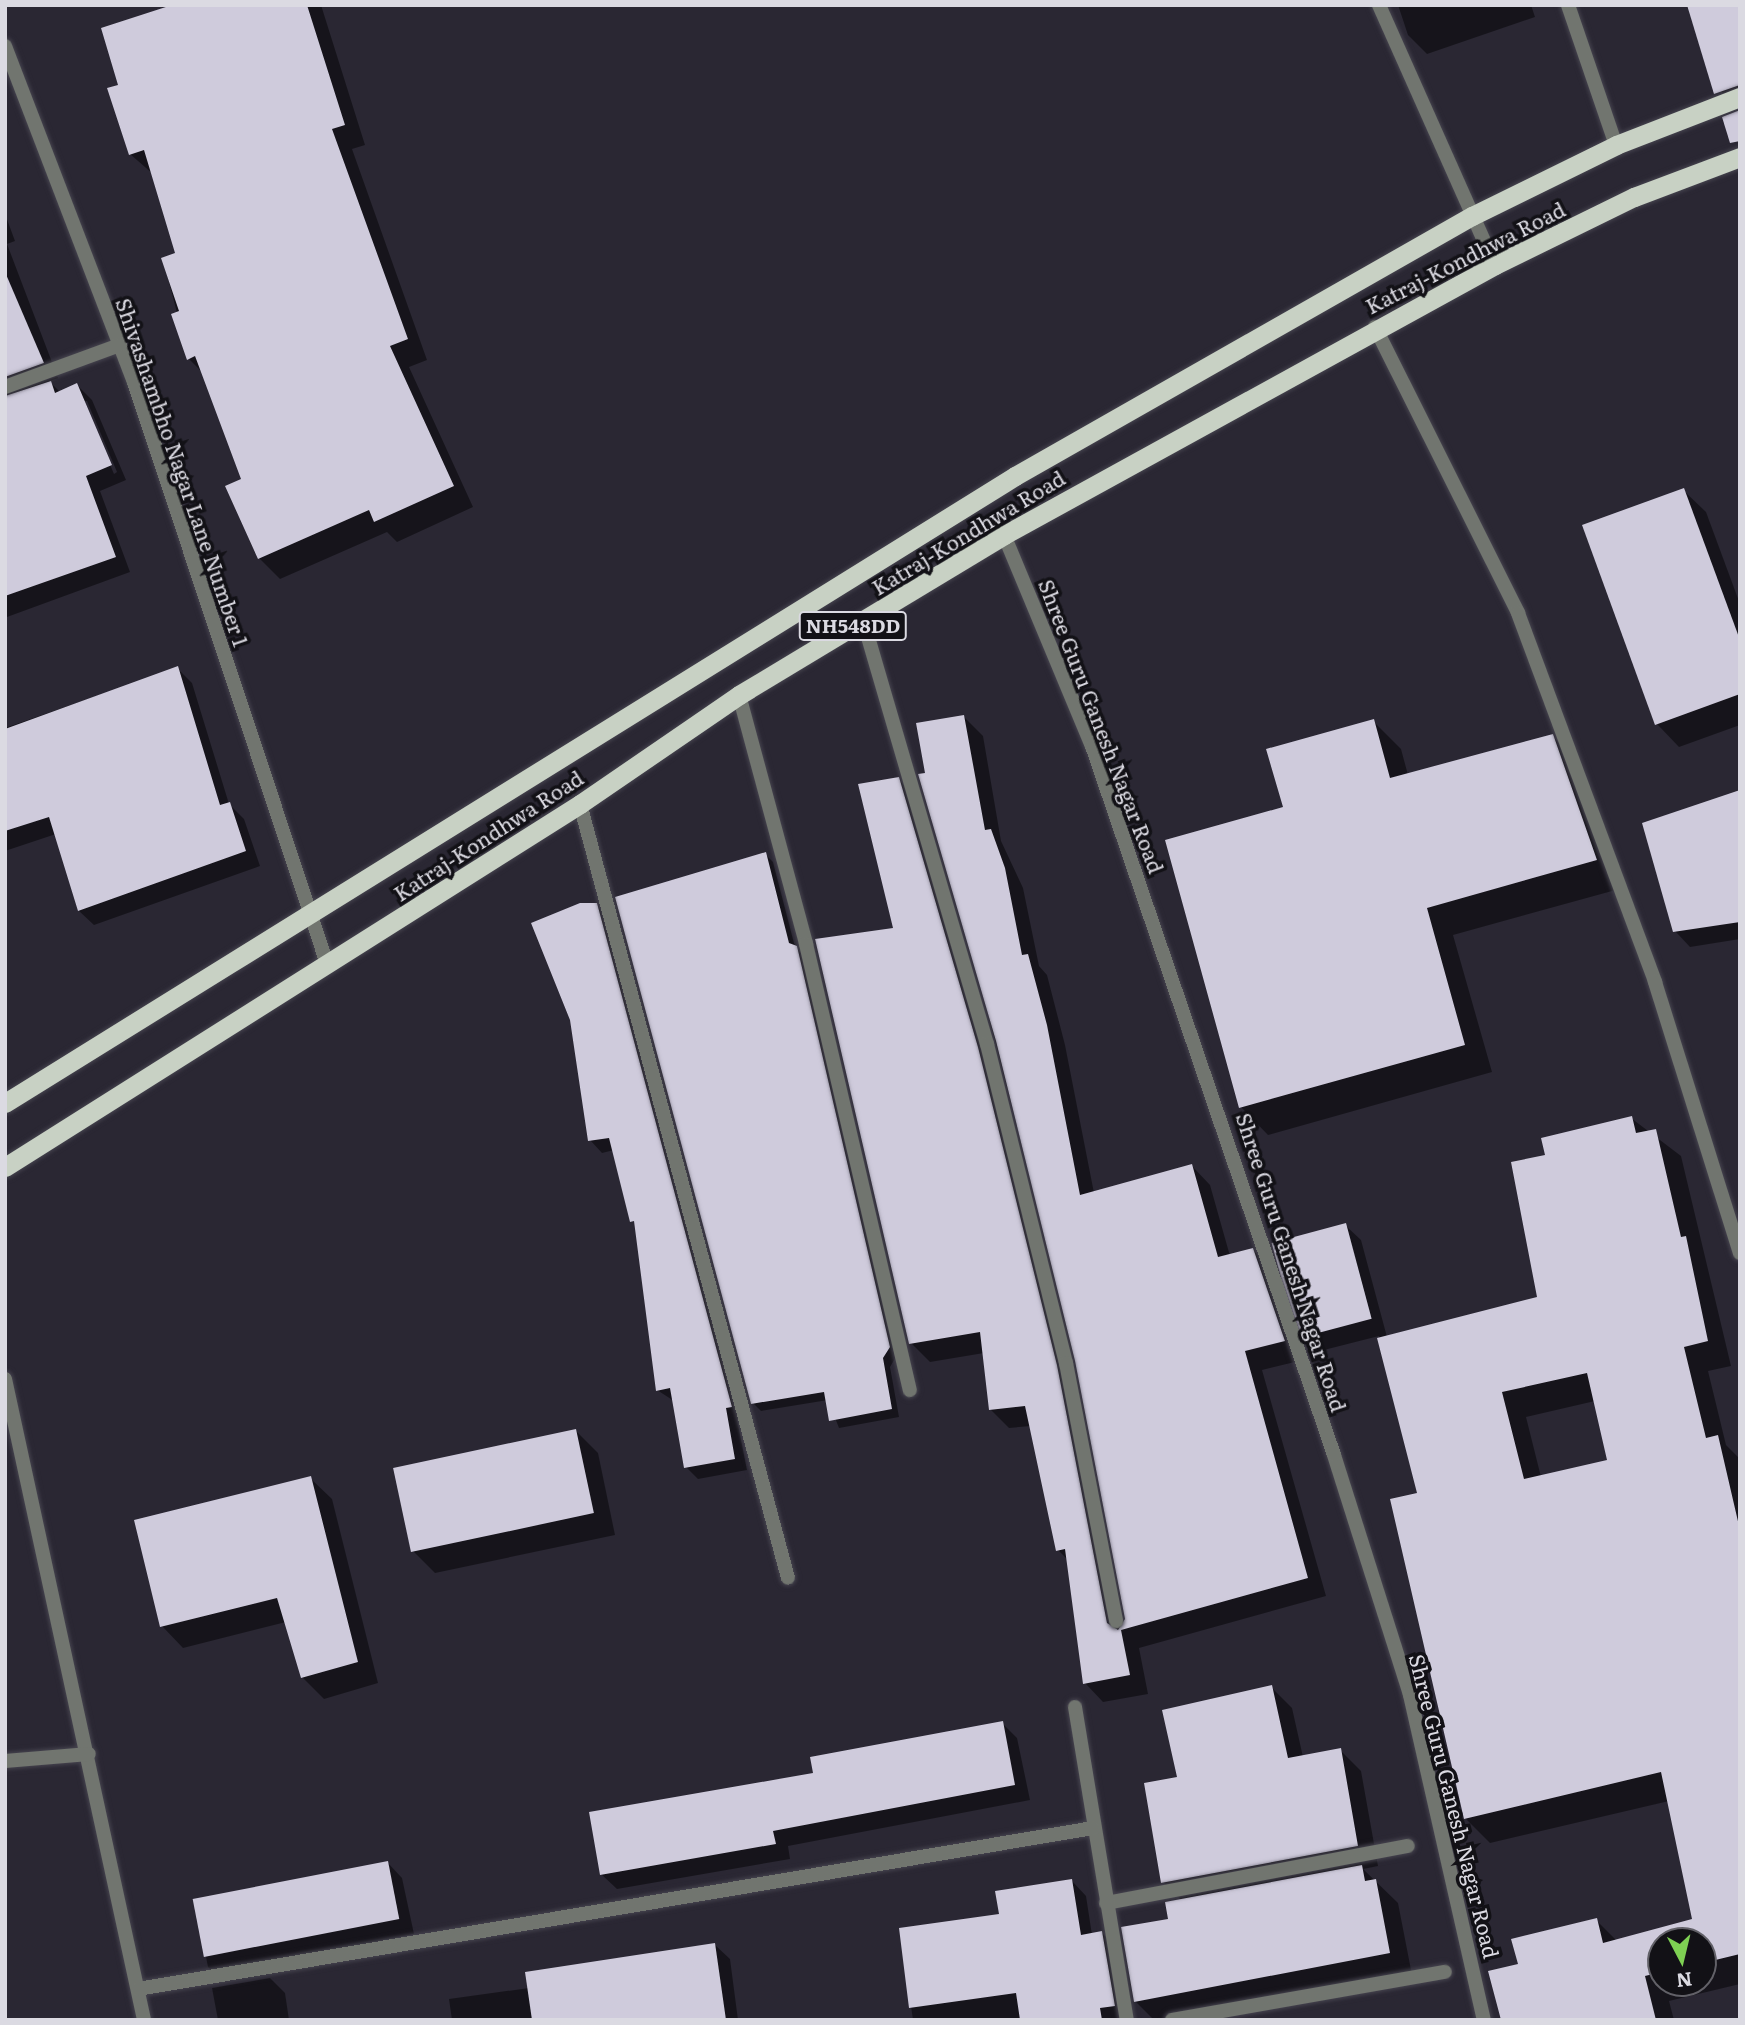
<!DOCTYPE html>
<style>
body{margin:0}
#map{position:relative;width:1745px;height:2025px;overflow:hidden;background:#2a2733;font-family:Literata,serif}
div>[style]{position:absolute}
.shadow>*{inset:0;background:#0007}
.building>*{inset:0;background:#cfcbdc;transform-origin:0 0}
.roads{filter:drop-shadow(0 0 2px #46444f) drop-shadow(0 0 2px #46444f)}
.service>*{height:14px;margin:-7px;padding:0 7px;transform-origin:7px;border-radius:7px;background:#71756f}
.minor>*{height:14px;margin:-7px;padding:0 7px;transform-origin:7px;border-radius:7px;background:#71756f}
.trunk>*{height:19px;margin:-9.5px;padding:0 9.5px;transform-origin:9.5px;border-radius:9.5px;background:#c8d1c4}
span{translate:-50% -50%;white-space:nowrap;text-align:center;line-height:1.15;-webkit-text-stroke:7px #121116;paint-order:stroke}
.shield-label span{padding:2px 5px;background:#121116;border:2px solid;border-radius:5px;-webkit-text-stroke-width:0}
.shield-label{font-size:19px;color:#dbdae2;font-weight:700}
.street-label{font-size:21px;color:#dbdae2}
.frame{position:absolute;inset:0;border:7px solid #dbdae2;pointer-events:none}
.north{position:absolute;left:1647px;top:1927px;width:70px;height:70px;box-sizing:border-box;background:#121116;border:2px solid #626168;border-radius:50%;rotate:173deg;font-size:19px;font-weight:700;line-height:28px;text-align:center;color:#dbdae2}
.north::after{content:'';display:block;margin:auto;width:24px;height:32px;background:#7ed053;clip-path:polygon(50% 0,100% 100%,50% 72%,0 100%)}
</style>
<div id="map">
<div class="shadow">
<i style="clip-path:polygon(179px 5px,321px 5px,365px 145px,352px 149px,427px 360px,409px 367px,473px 507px,397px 542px,387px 532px,280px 579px,259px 558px,243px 480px,204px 374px,189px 359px,163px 259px,178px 254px,153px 174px,130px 154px,121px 86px)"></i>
<i style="clip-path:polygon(1398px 5px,1531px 5px,1535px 17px,1427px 54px,1408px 35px)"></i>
<i style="clip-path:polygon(1740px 5px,1740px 91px,1726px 96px,1712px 82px)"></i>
<i style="clip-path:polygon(evenodd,5px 214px,15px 241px,7px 244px,58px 378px,49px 381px,60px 392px,77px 385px,92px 400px,126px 480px,100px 491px,130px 572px,7px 617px,5px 214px,83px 401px,87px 401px,117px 472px,114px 474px,83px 401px)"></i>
<i style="clip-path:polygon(1683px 490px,1706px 512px,1740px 604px,1740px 725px,1679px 747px,1657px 724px)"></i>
<i style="clip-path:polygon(177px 668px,192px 683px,229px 804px,244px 819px,260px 866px,94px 925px,79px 911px,56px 834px,5px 851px,5px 728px)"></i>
<i style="clip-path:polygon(964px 717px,983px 736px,1001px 841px,1023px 888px,1039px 966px,1047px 975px,1065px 1045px,1094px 1193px,1192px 1166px,1210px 1185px,1230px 1256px,1253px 1250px,1272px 1269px,1303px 1360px,1262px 1370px,1326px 1596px,1139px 1648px,1148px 1694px,1103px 1702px,1085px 1683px,1068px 1560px,1058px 1550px,1031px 1426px,1009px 1428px,990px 1409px,984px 1353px,930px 1362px,911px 1343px,898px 779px,917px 798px,996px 1067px,1122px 1628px,1127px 1620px,1077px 1360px,927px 775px)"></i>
<i style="clip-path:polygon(1373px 721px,1401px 749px,1408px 775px,1552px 736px,1580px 763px,1623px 888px,1453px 935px,1492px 1072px,1268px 1135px,1241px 1107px,1285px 809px)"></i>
<i style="clip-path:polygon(1740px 792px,1740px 939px,1690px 947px,1675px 931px)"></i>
<i style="clip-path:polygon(765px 854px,773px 862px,795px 947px,804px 956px,897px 1355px,890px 1367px,899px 1417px,839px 1428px,828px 1400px,761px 1411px,753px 1403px)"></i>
<i style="clip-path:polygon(596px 905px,608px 917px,743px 1418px,737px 1419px,747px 1470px,698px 1479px,686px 1467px,674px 1401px,657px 1390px,637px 1227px,614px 1150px,602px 1153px,590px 1140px)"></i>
<i style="clip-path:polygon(evenodd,1631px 1118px,1681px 1156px,1731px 1366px,1708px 1371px,1726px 1445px,1740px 1459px,1740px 1984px,1669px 2001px,1674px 2020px,1503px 2020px,1520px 1965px,1596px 1920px,1617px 1941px,1694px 1920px,1669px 1801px,1490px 1843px,1465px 1818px,1419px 1494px,1379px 1336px,1320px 1351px,1305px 1335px,1345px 1225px,1361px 1240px,1387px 1337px,1539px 1298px,1547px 1156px,1631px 1118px,1595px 1401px,1609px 1462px,1541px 1477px,1526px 1417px,1595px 1401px,1631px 1118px,1661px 1941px,1703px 1941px,1703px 1983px,1661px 1983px,1661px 1941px)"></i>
<i style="clip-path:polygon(576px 1431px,598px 1453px,615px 1535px,435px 1573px,413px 1551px)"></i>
<i style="clip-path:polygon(310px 1478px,332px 1499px,378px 1683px,324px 1699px,302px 1677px,286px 1622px,183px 1648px,162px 1626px)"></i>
<i style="clip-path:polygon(1271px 1687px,1292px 1708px,1303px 1757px,1340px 1750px,1361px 1771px,1378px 1866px,1363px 1869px,1398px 1903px,1412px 1975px,1154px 2020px,1135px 2001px,1181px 1900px,1163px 1882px,1179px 1779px)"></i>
<i style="clip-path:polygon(1002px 1723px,1017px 1738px,1030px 1800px,788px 1846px,790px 1859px,617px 1889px,601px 1874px,815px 1774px)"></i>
<i style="clip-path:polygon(387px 1862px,402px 1878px,414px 1934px,281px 1961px,283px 1972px,223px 1982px,208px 1967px,195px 1900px)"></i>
<i style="clip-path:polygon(1072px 1881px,1086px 1896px,1092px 1935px,1102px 1933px,1117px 1948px,1129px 2020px,913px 2020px,900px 1929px,1001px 1916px)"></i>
<i style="clip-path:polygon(715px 1945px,730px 1959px,738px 2020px,452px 2020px,449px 1999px,529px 1988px)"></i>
<i style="clip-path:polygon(270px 1978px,285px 1993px,289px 2020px,218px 2020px,212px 1988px)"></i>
</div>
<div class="building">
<i style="clip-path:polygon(172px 5px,307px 5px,345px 125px,332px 129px,408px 339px,390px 346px,454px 486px,374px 522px,369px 510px,258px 559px,225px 486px,241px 479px,195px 356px,187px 360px,171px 314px,179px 311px,161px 258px,175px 253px,144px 150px,129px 155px,107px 88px,118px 85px,101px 28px)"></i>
<i style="clip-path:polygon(1687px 5px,1740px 5px,1740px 85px,1714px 94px)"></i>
<i style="clip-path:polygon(1740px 110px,1740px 141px,1730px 143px,1722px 117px)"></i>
<i style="clip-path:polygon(5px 272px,44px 363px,5px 377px)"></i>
<i style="clip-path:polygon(51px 381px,55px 393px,77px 383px,112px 465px,86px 476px,116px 557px,5px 596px,5px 396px)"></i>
<i style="clip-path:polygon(1684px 488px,1740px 640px,1740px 694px,1655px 725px,1582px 525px)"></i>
<i style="clip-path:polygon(178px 666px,220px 805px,230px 802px,246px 851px,78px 911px,49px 817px,5px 831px,5px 729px)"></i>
<i style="clip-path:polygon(964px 715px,985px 830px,991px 829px,1005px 868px,1022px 955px,1028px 954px,1047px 1025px,1080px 1195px,1192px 1164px,1218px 1257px,1253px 1248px,1285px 1341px,1245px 1351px,1308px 1578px,1121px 1630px,1130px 1675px,1083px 1684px,1065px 1549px,1056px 1551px,1025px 1406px,989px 1410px,980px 1332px,909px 1344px,815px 939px,893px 928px,858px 784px,899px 777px,978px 1047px,1057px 1365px,1107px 1623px,1118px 1630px,1125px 1619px,1075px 1361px,996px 1041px,918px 774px,925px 773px,916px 723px)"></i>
<i style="clip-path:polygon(1374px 719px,1390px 778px,1553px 734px,1597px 860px,1427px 908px,1465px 1045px,1239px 1108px,1165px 840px,1283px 807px,1266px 749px)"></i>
<i style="clip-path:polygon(1740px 790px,1740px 922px,1673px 932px,1642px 823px)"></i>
<i style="clip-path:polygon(766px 852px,789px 943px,797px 946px,890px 1347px,883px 1358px,892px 1409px,829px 1421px,824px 1392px,751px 1404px,615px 897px)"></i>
<i style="clip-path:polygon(580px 903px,597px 903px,732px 1407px,726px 1408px,735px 1459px,684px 1468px,670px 1388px,656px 1391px,634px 1221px,630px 1222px,609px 1138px,588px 1141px,570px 1020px,531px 923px)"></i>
<i style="clip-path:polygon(evenodd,1632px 1116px,1636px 1133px,1656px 1129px,1681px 1237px,1686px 1236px,1708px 1341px,1684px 1347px,1706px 1438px,1718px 1435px,1740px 1530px,1740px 1954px,1703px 1963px,1703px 1941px,1661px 1941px,1661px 1972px,1645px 1976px,1656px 2020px,1501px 2020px,1488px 1971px,1518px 1964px,1511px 1939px,1597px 1918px,1603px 1943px,1692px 1919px,1661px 1772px,1464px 1819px,1390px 1499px,1417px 1493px,1377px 1338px,1537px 1297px,1511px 1162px,1545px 1155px,1541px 1138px,1632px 1116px,1587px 1373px,1607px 1460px,1524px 1479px,1502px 1392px,1587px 1373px)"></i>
<i style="left:1346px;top:1223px;width:99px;height:77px;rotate:75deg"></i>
<i style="left:576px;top:1429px;width:86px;height:187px;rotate:78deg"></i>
<i style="clip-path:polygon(311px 1476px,358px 1662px,301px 1678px,277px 1598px,160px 1627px,134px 1520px)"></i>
<i style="clip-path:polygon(1272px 1685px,1288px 1758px,1341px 1748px,1358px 1846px,1161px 1883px,1144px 1783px,1177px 1777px,1162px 1710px)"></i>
<i style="clip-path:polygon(1003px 1721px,1015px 1785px,773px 1831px,776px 1844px,600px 1875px,589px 1812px,813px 1773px,810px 1757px)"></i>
<i style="left:388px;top:1861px;width:59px;height:199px;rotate:79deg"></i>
<i style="clip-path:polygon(1362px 1865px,1365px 1881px,1376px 1879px,1390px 1953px,1134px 2002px,1121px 1927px,1168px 1919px,1165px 1902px)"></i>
<i style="clip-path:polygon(1072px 1879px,1081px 1935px,1102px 1931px,1115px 2006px,1100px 2008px,1102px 2020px,1020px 2020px,1016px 1993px,909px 2008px,899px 1928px,999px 1914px,995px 1891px)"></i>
<i style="clip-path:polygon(715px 1943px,726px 2020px,532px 2020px,525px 1972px)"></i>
</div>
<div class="roads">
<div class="service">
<i style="left:1334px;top:1455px;width:252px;rotate:72.4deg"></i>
<i style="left:1410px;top:1695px;width:333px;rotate:77.2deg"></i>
<i style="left:1106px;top:1903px;width:307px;rotate:-10.7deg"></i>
<i style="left:1172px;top:2020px;width:277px;rotate:-10deg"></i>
</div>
<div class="minor">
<i style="left:1379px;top:5px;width:285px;rotate:66deg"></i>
<i style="left:1568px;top:5px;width:148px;rotate:71.1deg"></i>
<i style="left:5px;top:46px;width:360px;rotate:69deg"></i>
<i style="left:134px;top:382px;width:613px;rotate:71.65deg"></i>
<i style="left:1375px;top:327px;width:320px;rotate:63.4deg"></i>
<i style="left:1518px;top:613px;width:394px;rotate:69.6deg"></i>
<i style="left:1655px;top:982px;width:284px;rotate:72.6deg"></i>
<i style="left:5px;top:387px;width:122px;rotate:-20.1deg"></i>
<i style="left:1004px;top:535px;width:229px;rotate:67.4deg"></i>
<i style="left:1092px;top:746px;width:749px;rotate:71.15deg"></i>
<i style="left:863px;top:620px;width:442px;rotate:73.7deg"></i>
<i style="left:987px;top:1044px;width:329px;rotate:76.1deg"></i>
<i style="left:1066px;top:1363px;width:263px;rotate:79deg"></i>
<i style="left:739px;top:695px;width:258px;rotate:74.9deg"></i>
<i style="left:806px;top:944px;width:458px;rotate:76.9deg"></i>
<i style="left:580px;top:804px;width:801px;rotate:74.96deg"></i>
<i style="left:5px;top:1379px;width:656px;rotate:77.76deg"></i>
<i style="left:1075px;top:1707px;width:317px;rotate:80.6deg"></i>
<i style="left:5px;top:1761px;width:84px;rotate:-4.8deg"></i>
<i style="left:138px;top:1989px;width:968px;rotate:-9.57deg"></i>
</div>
<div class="trunk">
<i style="left:5px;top:1103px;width:1189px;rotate:-31.83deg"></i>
<i style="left:1015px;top:476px;width:526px;rotate:-29.64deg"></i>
<i style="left:1472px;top:216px;width:161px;rotate:-26.2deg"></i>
<i style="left:1616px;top:145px;width:133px;rotate:-21.2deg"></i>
<i style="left:5px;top:1167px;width:680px;rotate:-32.26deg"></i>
<i style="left:580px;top:804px;width:193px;rotate:-34.4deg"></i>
<i style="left:739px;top:695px;width:310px;rotate:-31.1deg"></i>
<i style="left:1004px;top:535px;width:560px;rotate:-28.81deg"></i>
<i style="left:1495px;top:265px;width:155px;rotate:-26.1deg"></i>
<i style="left:1634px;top:197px;width:113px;rotate:-20.7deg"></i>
</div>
</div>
<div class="shield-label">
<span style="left:853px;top:626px">NH548DD</span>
</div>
<div class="street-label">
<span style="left:1465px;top:257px;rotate:-27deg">Katraj-Kondhwa Road</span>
<span style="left:183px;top:472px;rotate:71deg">Shivashambho Nagar Lane Number 1</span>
<span style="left:968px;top:532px;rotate:-31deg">Katraj-Kondhwa Road</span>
<span style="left:1102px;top:726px;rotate:69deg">Shree Guru Ganesh Nagar Road</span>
<span style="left:488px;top:835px;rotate:-33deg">Katraj-Kondhwa Road</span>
<span style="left:1292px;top:1262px;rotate:72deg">Shree Guru Ganesh Nagar Road</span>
<span style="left:1455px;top:1806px;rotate:76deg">Shree Guru Ganesh Nagar Road</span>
</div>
<div class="frame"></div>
<div class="north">N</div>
</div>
